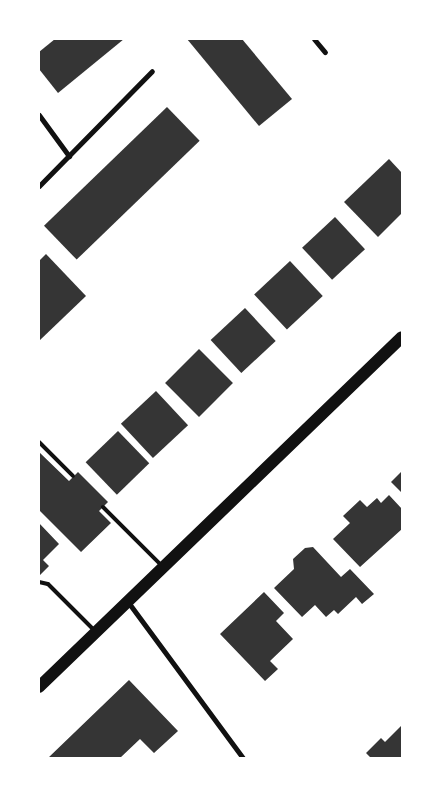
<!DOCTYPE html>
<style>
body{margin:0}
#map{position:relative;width:441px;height:797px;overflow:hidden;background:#fff;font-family:"Zilla Slab",serif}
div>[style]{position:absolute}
.building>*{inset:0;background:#353535;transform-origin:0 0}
.service>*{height:4px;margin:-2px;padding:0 2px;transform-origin:2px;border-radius:2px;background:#111}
.minor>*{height:5px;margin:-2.5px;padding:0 2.5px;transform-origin:2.5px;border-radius:2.5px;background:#111}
.primary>*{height:12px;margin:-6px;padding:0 6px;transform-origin:6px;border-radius:6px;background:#111}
span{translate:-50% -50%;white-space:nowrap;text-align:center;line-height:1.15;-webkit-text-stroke:4px #fff;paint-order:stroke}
.frame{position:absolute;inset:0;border:40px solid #fff;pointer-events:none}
</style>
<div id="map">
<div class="building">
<i style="clip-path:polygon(55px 39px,124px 39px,58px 93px,39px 69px,39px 52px)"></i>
<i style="clip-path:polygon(187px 39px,242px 39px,292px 99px,259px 126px)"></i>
<i style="left:167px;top:107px;width:47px;height:171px;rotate:46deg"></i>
<i style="clip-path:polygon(389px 159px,402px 173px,402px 213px,378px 237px,344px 202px)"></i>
<i style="left:335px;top:217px;width:44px;height:45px;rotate:47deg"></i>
<i style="clip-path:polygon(46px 254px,86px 296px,39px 341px,39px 261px)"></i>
<i style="left:290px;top:261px;width:48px;height:49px;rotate:47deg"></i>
<i style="left:245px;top:308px;width:45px;height:47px;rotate:47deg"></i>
<i style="left:199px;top:349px;width:48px;height:48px;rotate:45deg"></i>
<i style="left:156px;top:391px;width:47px;height:48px;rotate:47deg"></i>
<i style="left:118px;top:431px;width:45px;height:45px;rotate:46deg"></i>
<i style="clip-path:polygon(39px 452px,69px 481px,78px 472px,108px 502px,99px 511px,111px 523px,81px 552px,39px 510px)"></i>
<i style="clip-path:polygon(402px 471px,402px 493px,391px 482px)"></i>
<i style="clip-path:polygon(389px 495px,402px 509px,402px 529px,360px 567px,333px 539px,350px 523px,343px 516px,360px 500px,367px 507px,377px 498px,381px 503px)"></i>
<i style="clip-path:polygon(39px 523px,59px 544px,43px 560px,49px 566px,39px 576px)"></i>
<i style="clip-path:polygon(313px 547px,341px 577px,350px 569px,374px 594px,362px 604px,356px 597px,338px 614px,334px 610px,326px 617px,315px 605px,302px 617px,274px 588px,294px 569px,293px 559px,305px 548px)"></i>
<i style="clip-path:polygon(264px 592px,284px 613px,276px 621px,293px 639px,270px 661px,278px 669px,265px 681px,220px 634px)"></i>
<i style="clip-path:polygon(129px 680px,178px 731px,154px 753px,140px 739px,120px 758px,48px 758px)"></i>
<i style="clip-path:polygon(402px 725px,402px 758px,371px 758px,366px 753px,381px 738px,385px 742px)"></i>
</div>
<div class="service">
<i style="left:39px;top:442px;width:48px;rotate:45deg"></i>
<i style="left:103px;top:507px;width:83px;rotate:45deg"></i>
<i style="left:39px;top:582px;width:9px;rotate:13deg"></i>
<i style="left:48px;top:584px;width:65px;rotate:45deg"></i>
</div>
<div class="minor">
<i style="left:314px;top:39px;width:17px;rotate:50deg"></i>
<i style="left:39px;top:115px;width:51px;rotate:53.8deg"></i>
<i style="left:39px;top:186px;width:161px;rotate:-45.5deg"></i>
<i style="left:128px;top:602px;width:194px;rotate:53.6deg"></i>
</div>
<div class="primary">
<i style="left:39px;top:687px;width:504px;rotate:-43.96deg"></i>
</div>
<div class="frame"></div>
</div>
